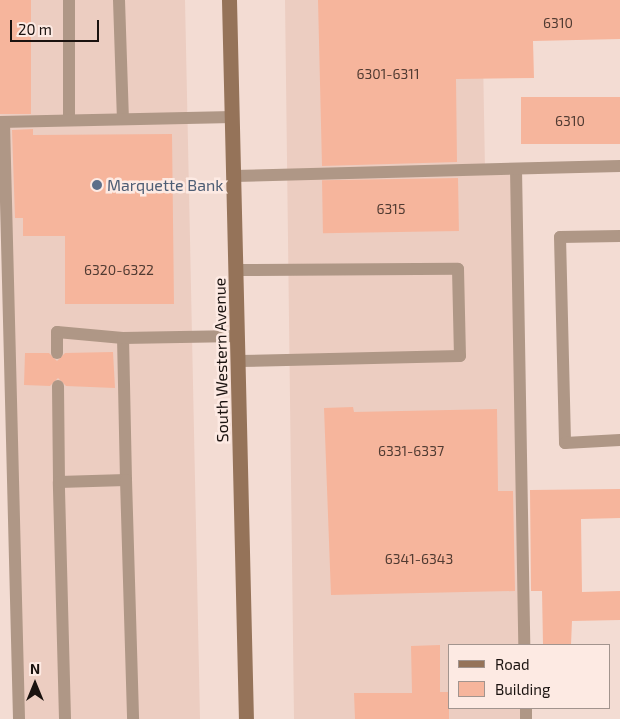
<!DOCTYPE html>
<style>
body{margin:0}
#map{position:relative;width:620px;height:719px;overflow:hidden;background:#f3dcd3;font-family:"Exo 2",sans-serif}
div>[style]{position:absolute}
.built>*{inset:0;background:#eccdc1}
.building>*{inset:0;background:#f6b59c;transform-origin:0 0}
.service>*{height:12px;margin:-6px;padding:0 6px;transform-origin:6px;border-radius:6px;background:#af9786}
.secondary>*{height:15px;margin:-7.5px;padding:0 7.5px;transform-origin:7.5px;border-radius:7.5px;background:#957359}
.dots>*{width:14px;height:14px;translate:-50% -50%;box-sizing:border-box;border:2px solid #fdeae3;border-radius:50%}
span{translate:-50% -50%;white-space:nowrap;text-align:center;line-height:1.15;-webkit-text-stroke:5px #fdeae3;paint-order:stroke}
.number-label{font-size:14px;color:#513b32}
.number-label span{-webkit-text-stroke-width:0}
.service-label{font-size:16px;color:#4e5e75}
.left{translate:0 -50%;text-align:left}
.street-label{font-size:16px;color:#1a120f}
.legend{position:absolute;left:448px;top:644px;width:162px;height:65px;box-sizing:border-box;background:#fdeae3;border:1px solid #a2948e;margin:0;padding:6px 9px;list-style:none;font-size:15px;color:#1a120f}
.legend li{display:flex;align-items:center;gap:10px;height:25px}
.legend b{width:25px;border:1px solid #a2948e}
.north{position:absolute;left:10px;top:659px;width:50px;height:50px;-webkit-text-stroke:4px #fdeae3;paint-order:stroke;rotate:0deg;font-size:14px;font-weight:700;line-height:20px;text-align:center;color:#1a120f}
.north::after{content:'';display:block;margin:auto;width:18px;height:22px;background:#1a120f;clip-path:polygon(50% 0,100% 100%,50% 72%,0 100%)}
.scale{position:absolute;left:10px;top:20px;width:89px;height:22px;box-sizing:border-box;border:2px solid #1a120f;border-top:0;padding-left:6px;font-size:15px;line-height:18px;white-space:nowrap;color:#1a120f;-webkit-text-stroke:4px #fdeae3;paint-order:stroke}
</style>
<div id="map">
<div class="built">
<i style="clip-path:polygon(0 0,185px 0,200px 719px,19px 719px,0 122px)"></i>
<i style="clip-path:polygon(285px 0,482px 0,485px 170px,516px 169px,524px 645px,449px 645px,449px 708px,526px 708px,526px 719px,294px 719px)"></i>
</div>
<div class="building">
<i style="left:0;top:0;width:31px;height:114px"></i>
<i style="clip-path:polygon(318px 0,620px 0,620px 39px,533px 41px,534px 78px,456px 79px,457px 162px,322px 166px)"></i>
<i style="left:620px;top:97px;width:47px;height:99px;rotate:90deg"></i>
<i style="clip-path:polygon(33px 129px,33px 135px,172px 134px,174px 304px,65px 304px,65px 236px,23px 236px,23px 218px,15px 218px,12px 130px)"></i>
<i style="left:458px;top:178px;width:53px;height:136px;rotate:89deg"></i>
<i style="clip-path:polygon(113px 352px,115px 388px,66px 386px,58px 378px,50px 386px,24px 385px,25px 353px,49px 353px,57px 361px,65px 353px)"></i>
<i style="clip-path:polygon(353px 407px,354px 412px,497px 409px,498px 491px,513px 491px,515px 591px,331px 595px,324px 408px)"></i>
<i style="clip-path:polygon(620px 489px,620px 518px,581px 519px,582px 592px,620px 591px,620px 620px,572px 621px,571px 645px,543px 645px,542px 591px,531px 591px,530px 490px)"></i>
<i style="clip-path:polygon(440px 645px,440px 692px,449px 692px,449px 719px,355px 719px,354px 693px,412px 693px,411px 646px)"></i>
</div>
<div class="service">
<i style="left:119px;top:0;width:119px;rotate:88.1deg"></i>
<i style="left:69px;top:120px;width:120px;rotate:-90deg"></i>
<i style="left:0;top:122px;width:233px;rotate:-1.2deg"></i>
<i style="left:4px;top:122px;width:597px;rotate:88.56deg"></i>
<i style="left:516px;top:169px;width:476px;rotate:89deg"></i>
<i style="left:234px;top:176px;width:386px;rotate:-1.5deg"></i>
<i style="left:620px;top:236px;width:60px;rotate:179deg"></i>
<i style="left:560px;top:237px;width:206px;rotate:88.6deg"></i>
<i style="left:565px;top:443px;width:55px;rotate:-3.1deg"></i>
<i style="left:236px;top:270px;width:222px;rotate:-0.3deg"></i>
<i style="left:458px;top:269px;width:87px;rotate:88.7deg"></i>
<i style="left:460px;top:356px;width:222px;rotate:178.7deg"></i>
<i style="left:57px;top:353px;width:21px;rotate:-90deg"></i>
<i style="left:57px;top:332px;width:66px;rotate:5.2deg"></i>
<i style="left:58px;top:386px;width:96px;rotate:89.4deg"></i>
<i style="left:126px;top:480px;width:142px;rotate:-91.2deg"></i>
<i style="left:123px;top:338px;width:115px;rotate:-1deg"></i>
<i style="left:526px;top:708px;width:11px;rotate:90deg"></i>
<i style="left:65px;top:719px;width:237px;rotate:-91.5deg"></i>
<i style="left:59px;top:482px;width:67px;rotate:-1.7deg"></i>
<i style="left:126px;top:480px;width:239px;rotate:88.3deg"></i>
</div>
<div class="secondary">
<i style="left:229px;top:0;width:719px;rotate:88.65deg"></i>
</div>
<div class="dots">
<i style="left:97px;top:185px;background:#5c6f8a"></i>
</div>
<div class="number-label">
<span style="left:558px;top:23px">6310</span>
<span style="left:388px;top:74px">6301-6311</span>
<span style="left:570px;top:121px">6310</span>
<span style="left:391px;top:209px">6315</span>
<span style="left:119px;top:270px">6320-6322</span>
<span style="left:411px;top:451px">6331-6337</span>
<span style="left:419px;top:559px">6341-6343</span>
</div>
<div class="service-label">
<span class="left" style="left:107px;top:185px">Marquette Bank</span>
</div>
<div class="street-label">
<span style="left:221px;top:360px;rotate:-91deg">South Western Avenue</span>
</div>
<ul class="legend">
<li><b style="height:6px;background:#957359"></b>Road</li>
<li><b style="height:14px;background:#f6b59c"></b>Building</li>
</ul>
<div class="north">N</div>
<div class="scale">20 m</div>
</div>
